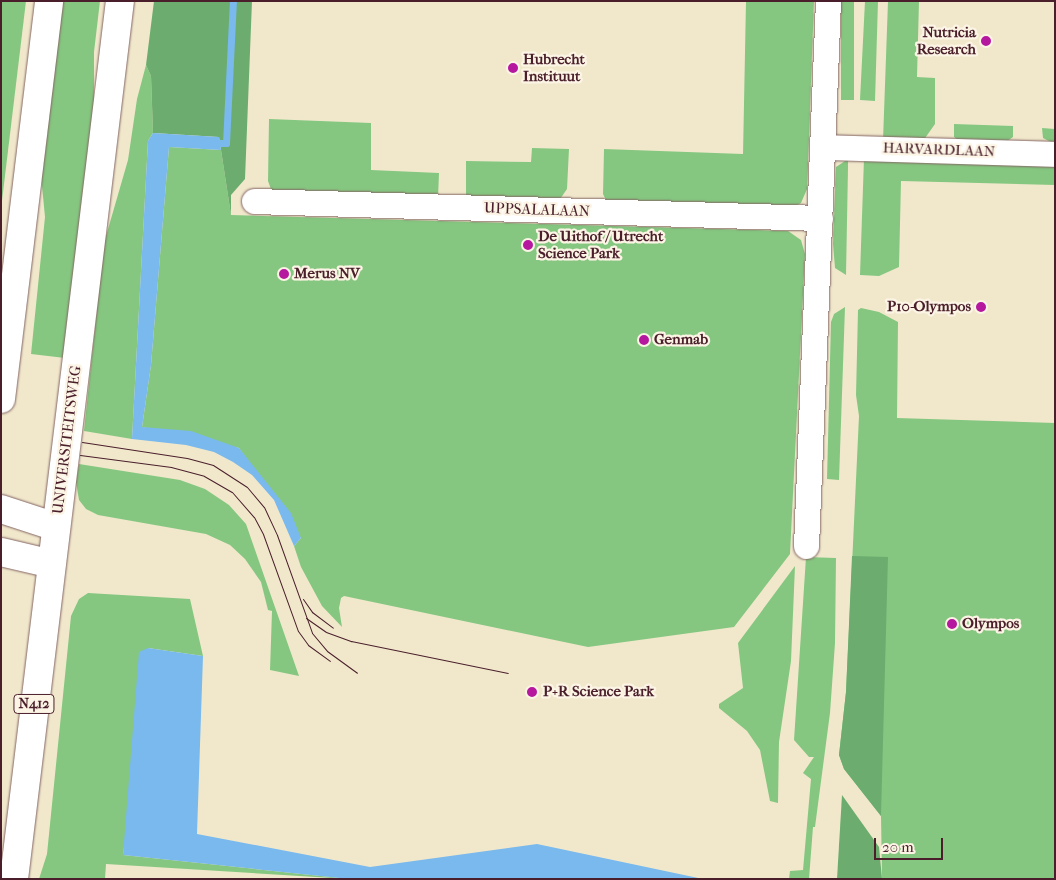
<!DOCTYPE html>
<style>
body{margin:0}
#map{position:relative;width:1056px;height:880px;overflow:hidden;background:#f1e8cc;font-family:"IM FELL French Canon",serif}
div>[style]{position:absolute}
.green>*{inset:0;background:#85c780;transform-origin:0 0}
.forest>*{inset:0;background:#6cac6e}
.water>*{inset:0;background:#79b9ed}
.stream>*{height:7px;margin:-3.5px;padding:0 3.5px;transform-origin:3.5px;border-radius:3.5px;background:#79b9ed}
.roads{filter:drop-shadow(0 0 1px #846563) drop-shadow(0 0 1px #846563)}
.minor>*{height:25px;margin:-12.5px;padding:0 12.5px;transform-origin:12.5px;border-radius:12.5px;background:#fff}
.major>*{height:28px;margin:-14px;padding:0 14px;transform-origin:14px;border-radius:14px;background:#fff}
.tram>*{height:1px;margin:-0.5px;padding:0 0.5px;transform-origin:0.5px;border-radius:0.5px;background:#4a1f2b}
.dots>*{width:14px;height:14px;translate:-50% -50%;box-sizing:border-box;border:2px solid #fcf5e5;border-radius:50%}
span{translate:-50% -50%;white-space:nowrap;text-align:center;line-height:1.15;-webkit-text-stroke:4.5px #fcf5e5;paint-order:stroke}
.shield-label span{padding:1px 4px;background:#fcf5e5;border:1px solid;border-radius:4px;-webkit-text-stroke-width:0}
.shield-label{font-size:14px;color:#4a1f2b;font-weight:700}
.poi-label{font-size:15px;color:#4a1f2b;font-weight:700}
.right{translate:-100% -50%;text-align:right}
.left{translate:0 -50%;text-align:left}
.street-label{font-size:15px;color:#4a1f2b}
.frame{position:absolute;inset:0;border:2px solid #4a1f2b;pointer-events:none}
.scale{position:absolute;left:874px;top:838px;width:69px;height:22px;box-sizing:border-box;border:2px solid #4a1f2b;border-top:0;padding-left:6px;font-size:15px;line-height:18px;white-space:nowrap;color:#4a1f2b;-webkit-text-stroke:4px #fcf5e5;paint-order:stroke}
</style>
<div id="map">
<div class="green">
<i style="clip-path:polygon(1px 1px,26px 1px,1px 209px)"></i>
<i style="clip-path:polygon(62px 1px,100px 1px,94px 52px,94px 125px,65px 358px,31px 354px,45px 217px,41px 176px)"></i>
<i style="clip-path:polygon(746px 1px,814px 1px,807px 189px,801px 203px,789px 209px,608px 204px,603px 194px,604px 149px,743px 154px)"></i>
<i style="left:841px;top:1px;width:13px;height:99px"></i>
<i style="clip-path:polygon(865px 1px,878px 1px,875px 101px,860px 100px)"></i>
<i style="clip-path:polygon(888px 1px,919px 1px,917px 77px,935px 78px,935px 124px,923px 141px,883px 140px)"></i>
<i style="clip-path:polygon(146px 65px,151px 76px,153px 133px,148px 141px,132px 439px,84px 431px,104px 243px,128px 160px,137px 99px)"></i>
<i style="clip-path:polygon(269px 119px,371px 123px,371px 170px,439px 173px,438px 198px,272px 192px,268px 181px)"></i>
<i style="clip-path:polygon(954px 124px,1013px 126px,1013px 137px,1003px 144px,961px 142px,954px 137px)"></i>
<i style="clip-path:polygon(1042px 128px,1055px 129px,1055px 144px,1043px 138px)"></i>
<i style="clip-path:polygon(169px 147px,221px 150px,231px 215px,788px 231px,801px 240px,805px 254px,790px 554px,734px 627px,588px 647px,344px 596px,341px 598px,339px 608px,342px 627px,322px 606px,301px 567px,294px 546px,301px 538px,239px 448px,142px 427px,151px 365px)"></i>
<i style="clip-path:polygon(532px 148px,569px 149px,567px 189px,558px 202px,466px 199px,466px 161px,531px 162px)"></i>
<i style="clip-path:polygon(864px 158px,1055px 164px,1055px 185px,901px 181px,899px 267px,879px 276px,860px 275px)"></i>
<i style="clip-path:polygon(848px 159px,848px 168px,846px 275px,835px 268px,833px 244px,836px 167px)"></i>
<i style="clip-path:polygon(845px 307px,839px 480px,827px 479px,831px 322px,834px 314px)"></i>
<i style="clip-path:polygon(861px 308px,879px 312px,898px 322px,897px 418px,1055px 423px,1055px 879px,882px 879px,881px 816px,844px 769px,839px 755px,846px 692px,859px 416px,856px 395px,858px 310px)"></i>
<i style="clip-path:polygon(79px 464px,180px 480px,205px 489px,229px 505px,246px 524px,299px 676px,270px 670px,272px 611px,268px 610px,261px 582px,245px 559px,230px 545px,206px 534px,98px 515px,86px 509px,79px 500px,76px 482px)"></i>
<i style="clip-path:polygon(806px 557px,836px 558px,835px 643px,830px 713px,815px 827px,813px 827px,809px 879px,789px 879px,790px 871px,803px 870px,811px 779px,803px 773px,814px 757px,809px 757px,794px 740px)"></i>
<i style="clip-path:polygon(795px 566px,791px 661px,779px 742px,778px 803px,770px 801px,760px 750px,747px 731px,719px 708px,719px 704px,743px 688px,738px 643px)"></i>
<i style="clip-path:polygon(88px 593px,190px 599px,203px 656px,148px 648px,123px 855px,349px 879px,106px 864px,105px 879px,39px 879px,47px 854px,71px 616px,79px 599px)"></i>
</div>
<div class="forest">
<i style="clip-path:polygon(154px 1px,252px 1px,245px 179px,231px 195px,231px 215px,219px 137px,153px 133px,151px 76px,146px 65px)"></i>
<i style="clip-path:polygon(852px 556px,888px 557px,881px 816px,844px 769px,839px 755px,846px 692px)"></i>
<i style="clip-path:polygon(842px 795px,879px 847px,882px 879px,837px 879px)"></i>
</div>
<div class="water">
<i style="clip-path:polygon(153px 133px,219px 137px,221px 150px,169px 147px,151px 365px,142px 427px,191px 431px,239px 448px,291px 513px,301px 538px,294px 546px,274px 500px,252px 475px,233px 462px,214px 452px,186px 445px,132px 439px,148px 141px)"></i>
<i style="clip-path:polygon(148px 648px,203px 656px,197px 834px,370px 867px,537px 844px,703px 879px,349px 879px,123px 855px,139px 652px)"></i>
</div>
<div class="stream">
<i style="left:220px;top:143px;width:6px"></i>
<i style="left:226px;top:143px;width:142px;rotate:-87.2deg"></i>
</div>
<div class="roads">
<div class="minor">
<i style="left:823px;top:147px;width:232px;rotate:1.7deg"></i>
<i style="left:254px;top:201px;width:566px;rotate:1.72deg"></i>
<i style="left:806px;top:546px;width:545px;rotate:-87.69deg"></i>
</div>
<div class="major">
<i style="left:1px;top:399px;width:401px;rotate:-83.1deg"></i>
<i style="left:1px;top:509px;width:58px;rotate:18.1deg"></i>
<i style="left:1px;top:552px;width:52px;rotate:13.2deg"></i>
<i style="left:14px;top:879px;width:884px;rotate:-83.12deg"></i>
</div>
</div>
<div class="tram">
<i style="left:82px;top:442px;width:106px;rotate:8.7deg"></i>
<i style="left:187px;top:458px;width:27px;rotate:15deg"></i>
<i style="left:213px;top:465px;width:40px;rotate:32.9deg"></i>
<i style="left:247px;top:487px;width:26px;rotate:50deg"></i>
<i style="left:264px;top:507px;width:31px;rotate:65deg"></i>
<i style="left:277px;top:535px;width:104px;rotate:70.3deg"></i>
<i style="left:312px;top:633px;width:23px;rotate:50deg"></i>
<i style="left:327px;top:651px;width:37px;rotate:36deg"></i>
<i style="left:80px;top:455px;width:92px;rotate:7.5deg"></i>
<i style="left:171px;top:467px;width:34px;rotate:15deg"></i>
<i style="left:204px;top:476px;width:32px;rotate:30deg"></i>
<i style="left:232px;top:492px;width:33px;rotate:49deg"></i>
<i style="left:254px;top:517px;width:19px;rotate:62deg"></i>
<i style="left:263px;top:534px;width:103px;rotate:70.2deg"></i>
<i style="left:298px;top:631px;width:17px;rotate:54deg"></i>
<i style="left:308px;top:645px;width:27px;rotate:36deg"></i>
<i style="left:303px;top:599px;width:16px;rotate:55deg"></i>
<i style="left:312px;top:612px;width:26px;rotate:37deg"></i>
<i style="left:306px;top:618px;width:24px;rotate:35deg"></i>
<i style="left:326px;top:632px;width:27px;rotate:20deg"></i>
<i style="left:351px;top:641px;width:160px;rotate:11.5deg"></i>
</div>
<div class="dots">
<i style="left:986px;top:41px;background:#b5179e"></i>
<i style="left:513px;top:68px;background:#b5179e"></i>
<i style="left:528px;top:245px;background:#b5179e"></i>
<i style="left:284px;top:274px;background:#b5179e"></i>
<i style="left:981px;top:307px;background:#b5179e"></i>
<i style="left:644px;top:340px;background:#b5179e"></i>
<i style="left:952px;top:624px;background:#b5179e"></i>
<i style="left:532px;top:692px;background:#b5179e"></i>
</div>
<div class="shield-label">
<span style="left:34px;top:704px">N412</span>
</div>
<div class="poi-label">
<span class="right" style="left:976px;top:41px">Nutricia<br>Research</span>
<span class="left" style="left:523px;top:68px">Hubrecht<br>Instituut</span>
<span class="left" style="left:538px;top:245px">De Uithof / Utrecht<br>Science Park</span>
<span class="left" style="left:294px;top:274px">Merus NV</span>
<span class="right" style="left:971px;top:307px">P10-Olympos</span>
<span class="left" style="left:654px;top:340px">Genmab</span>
<span class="left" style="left:962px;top:624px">Olympos</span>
<span class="left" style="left:543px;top:692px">P+R Science Park</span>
</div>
<div class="street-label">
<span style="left:939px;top:150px;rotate:2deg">HARVARDLAAN</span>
<span style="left:537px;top:210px;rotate:2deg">UPPSALALAAN</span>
<span style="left:67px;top:440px;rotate:-83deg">UNIVERSITEITSWEG</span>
</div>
<div class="frame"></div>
<div class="scale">20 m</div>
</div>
